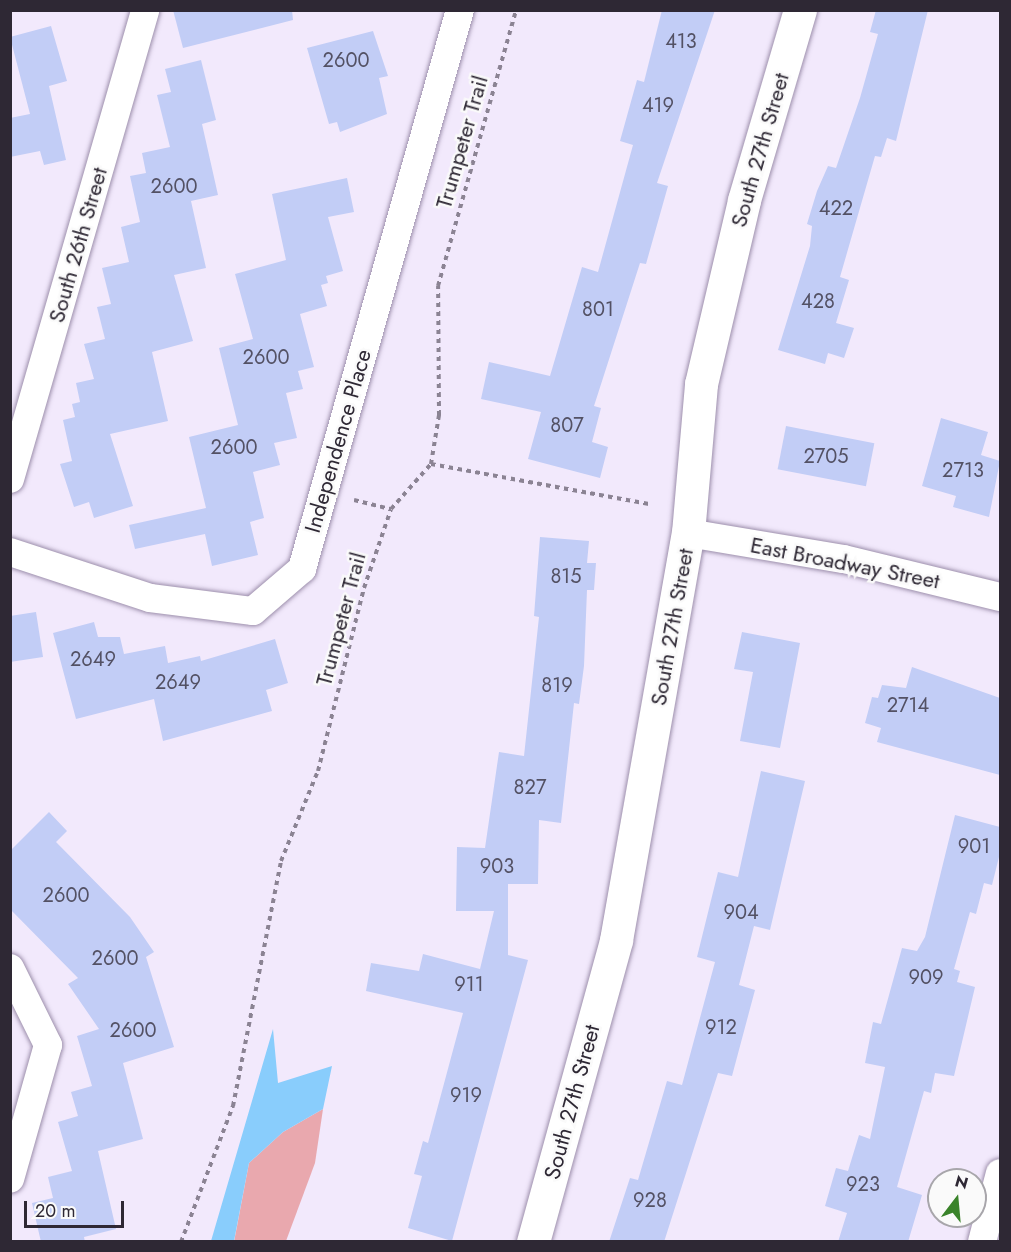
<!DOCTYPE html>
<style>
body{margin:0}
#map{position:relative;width:1011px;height:1252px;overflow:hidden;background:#f2e9fc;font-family:Jost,sans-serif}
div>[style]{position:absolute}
.green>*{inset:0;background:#e9a8ae}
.water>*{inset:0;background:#89cdfc}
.building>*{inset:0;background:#c2cdf6;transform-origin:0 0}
.path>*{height:4px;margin-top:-2px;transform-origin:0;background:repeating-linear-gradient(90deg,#8b8393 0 4.5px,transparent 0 9px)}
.roads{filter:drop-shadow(0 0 2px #9d8fac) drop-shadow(0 0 2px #9d8fac)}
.street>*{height:28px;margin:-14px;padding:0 14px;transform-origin:14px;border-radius:14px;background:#fff}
.secondary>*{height:33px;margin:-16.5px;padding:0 16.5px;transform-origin:16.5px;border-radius:16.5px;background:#fff}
span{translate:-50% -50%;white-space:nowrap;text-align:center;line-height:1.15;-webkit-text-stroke:5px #fafafa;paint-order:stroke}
.number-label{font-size:20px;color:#535164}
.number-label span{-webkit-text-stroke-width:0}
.street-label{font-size:22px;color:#2e2834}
.frame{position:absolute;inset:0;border:12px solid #2e2834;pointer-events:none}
.north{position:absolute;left:927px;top:1168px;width:60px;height:60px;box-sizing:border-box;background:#fafafa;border:2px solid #a8a6ab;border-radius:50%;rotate:16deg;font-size:16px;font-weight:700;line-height:24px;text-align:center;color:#2e2834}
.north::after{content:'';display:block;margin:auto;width:21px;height:27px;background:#3a832a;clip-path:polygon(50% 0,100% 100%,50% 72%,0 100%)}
.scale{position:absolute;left:24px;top:1201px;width:100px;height:27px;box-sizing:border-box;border:3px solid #2e2834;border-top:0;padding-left:8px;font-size:18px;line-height:21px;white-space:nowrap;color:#2e2834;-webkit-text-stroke:4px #fafafa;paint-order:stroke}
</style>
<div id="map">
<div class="green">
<i style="clip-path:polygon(323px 1109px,315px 1163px,286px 1241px,234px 1242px,249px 1163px,283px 1132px)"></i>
</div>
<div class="water">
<i style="clip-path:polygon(273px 1029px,278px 1083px,332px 1066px,323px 1109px,283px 1132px,249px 1163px,234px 1241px,211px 1241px)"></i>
</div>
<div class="building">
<i style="clip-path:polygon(173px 10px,292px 10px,293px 20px,183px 48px)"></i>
<i style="clip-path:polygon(662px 10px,715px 10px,657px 183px,668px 186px,646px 264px,640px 263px,594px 406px,601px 408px,592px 442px,608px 447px,600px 478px,528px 459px,541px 412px,481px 399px,489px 362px,550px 376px,582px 267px,598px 272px,633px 145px,620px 141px,637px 80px,644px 82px)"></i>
<i style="clip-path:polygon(876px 10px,928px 10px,896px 141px,887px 138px,881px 157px,875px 156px,840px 277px,849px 280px,836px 323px,854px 328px,844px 358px,828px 353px,825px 364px,778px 350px,810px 246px,812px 226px,807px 224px,817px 191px,828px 166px,836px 168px,860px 98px,878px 34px,870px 32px)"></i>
<i style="clip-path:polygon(51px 26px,67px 81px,49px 86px,66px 160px,44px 165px,40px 151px,10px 157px,10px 118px,30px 114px,10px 37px)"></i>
<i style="clip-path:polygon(373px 31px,388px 76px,379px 78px,387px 114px,340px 132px,337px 122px,329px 124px,307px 48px)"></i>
<i style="clip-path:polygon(201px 60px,216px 120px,202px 124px,218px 195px,191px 201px,206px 268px,174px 275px,193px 341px,152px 352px,168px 421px,110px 434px,133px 506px,94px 518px,89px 502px,74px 507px,60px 464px,72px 461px,63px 420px,75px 417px,72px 404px,80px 402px,76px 383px,94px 379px,84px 344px,105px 339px,97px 307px,111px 304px,102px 268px,129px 262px,121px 227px,140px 222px,130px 176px,146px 173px,142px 153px,170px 147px,157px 95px,171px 92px,165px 69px)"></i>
<i style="clip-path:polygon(347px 178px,354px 212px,328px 217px,343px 271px,326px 276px,328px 283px,321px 285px,327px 306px,300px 314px,314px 367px,298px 371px,303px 389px,286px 393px,297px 438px,274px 443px,280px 465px,253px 472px,264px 518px,250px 522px,258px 555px,212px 566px,205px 534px,135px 549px,129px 525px,206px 508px,189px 437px,238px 425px,219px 348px,253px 339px,235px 274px,286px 260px,272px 194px)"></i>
<i style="clip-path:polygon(941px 418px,988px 432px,981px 455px,1000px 461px,989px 517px,953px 507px,956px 496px,922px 486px)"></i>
<i style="left:786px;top:426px;width:90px;height:44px;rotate:11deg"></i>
<i style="clip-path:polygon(540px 537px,589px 541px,587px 563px,596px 563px,594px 590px,587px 590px,584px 666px,579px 704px,574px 703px,561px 823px,539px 820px,538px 884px,508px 884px,508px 955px,528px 960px,452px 1241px,408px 1228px,422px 1176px,414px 1174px,423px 1141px,428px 1143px,463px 1013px,366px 991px,371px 963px,419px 971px,423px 954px,480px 969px,494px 911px,456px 911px,457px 847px,485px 848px,499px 752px,524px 756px,539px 617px,534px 616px)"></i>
<i style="clip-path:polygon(36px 612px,43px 657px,10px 662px,10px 616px)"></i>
<i style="clip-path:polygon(94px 622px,98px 637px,120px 637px,124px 654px,165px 646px,168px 663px,200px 656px,201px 661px,275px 639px,288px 683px,266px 690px,272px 711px,163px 741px,154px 699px,76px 719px,53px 633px)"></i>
<i style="clip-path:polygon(742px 632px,800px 643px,780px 748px,740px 741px,753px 672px,734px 669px)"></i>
<i style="clip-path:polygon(912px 667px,1000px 698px,1000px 775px,877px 742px,881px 728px,865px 723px,872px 697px,878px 698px,882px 685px,906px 688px)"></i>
<i style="clip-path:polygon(761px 771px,805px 781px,770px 930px,754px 926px,739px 985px,755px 990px,732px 1076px,718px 1073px,664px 1242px,609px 1242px,630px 1178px,638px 1180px,667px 1081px,682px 1085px,715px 962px,697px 957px,718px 872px,738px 877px)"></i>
<i style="clip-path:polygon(49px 812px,67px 831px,56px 842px,130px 917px,154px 952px,146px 957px,174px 1047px,123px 1063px,143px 1139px,98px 1151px,116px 1229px,84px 1237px,85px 1242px,41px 1242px,32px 1203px,53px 1198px,48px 1177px,72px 1171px,58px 1122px,78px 1116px,71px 1092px,92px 1086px,77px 1036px,99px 1029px,68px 984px,78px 978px,10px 909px,10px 851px)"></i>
<i style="clip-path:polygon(955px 815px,1000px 827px,1000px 853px,992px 885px,984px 883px,976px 914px,970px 912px,954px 969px,960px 971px,957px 982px,975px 987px,954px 1076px,935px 1073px,931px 1093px,924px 1091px,897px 1187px,922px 1195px,908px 1242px,838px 1242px,847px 1213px,825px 1206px,836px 1168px,848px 1171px,859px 1135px,870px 1139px,885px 1067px,865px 1063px,873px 1022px,881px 1024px,902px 948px,917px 951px,925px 937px)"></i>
</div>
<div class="path">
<i style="left:431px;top:464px;width:223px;rotate:10.4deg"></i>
<i style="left:354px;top:500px;width:38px;rotate:14deg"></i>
<i style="left:181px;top:1242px;width:146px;rotate:-69.1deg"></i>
<i style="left:233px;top:1106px;width:250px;rotate:-78.9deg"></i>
<i style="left:281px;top:861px;width:97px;rotate:-67.7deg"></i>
<i style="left:318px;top:771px;width:189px;rotate:-75.9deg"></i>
<i style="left:364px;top:588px;width:83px;rotate:-71.1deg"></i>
<i style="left:391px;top:509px;width:60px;rotate:-48.4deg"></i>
<i style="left:431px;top:464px;width:50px;rotate:-80.7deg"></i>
<i style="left:439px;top:415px;width:129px;rotate:-90.4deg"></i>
<i style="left:438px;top:286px;width:287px;rotate:-74.2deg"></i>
</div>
<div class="roads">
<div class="street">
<i style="left:10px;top:479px;width:488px;rotate:-73.9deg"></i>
<i style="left:688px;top:533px;width:158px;rotate:9.5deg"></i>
<i style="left:844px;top:559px;width:161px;rotate:13.7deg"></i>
<i style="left:10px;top:552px;width:147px;rotate:18.2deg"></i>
<i style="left:150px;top:598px;width:104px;rotate:7.2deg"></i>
<i style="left:253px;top:611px;width:65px;rotate:-40.6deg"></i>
<i style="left:302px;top:569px;width:581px;rotate:-74.22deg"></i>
<i style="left:10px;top:968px;width:86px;rotate:63.7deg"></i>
<i style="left:48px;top:1045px;width:139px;rotate:105.8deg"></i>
<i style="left:982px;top:1242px;width:71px;rotate:-75.4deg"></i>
</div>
<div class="secondary">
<i style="left:533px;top:1242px;width:313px;rotate:-74.6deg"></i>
<i style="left:616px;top:940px;width:413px;rotate:-80deg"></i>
<i style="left:688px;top:533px;width:150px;rotate:-85deg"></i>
<i style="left:701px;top:384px;width:189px;rotate:-76.8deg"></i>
<i style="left:744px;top:200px;width:198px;rotate:-73.6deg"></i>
</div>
</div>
<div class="number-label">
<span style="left:681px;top:41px">413</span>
<span style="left:346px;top:60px">2600</span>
<span style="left:658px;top:105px">419</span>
<span style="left:174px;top:186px">2600</span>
<span style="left:836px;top:208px">422</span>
<span style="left:818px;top:301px">428</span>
<span style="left:598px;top:309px">801</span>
<span style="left:266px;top:357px">2600</span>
<span style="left:567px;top:425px">807</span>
<span style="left:234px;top:447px">2600</span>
<span style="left:826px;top:456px">2705</span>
<span style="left:963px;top:470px">2713</span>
<span style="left:566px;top:576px">815</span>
<span style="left:93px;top:659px">2649</span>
<span style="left:178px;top:682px">2649</span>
<span style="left:557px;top:685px">819</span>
<span style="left:908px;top:705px">2714</span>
<span style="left:530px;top:787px">827</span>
<span style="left:974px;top:846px">901</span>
<span style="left:497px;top:866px">903</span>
<span style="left:66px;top:895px">2600</span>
<span style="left:741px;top:912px">904</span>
<span style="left:115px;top:958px">2600</span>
<span style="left:926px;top:977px">909</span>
<span style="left:469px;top:984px">911</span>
<span style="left:721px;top:1027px">912</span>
<span style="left:133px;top:1030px">2600</span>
<span style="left:466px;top:1095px">919</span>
<span style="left:863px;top:1184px">923</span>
<span style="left:650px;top:1200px">928</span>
</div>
<div class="street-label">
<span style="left:462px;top:142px;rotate:-74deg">Trumpeter Trail</span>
<span style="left:760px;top:150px;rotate:-74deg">South 27th Street</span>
<span style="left:78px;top:245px;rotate:-74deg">South 26th Street</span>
<span style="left:338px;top:441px;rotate:-74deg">Independence Place</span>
<span style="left:845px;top:563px;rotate:11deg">East Broadway Street</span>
<span style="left:341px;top:619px;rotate:-75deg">Trumpeter Trail</span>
<span style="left:672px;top:627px;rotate:-80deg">South 27th Street</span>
<span style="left:572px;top:1102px;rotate:-75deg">South 27th Street</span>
</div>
<div class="frame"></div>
<div class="north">N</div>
<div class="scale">20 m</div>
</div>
